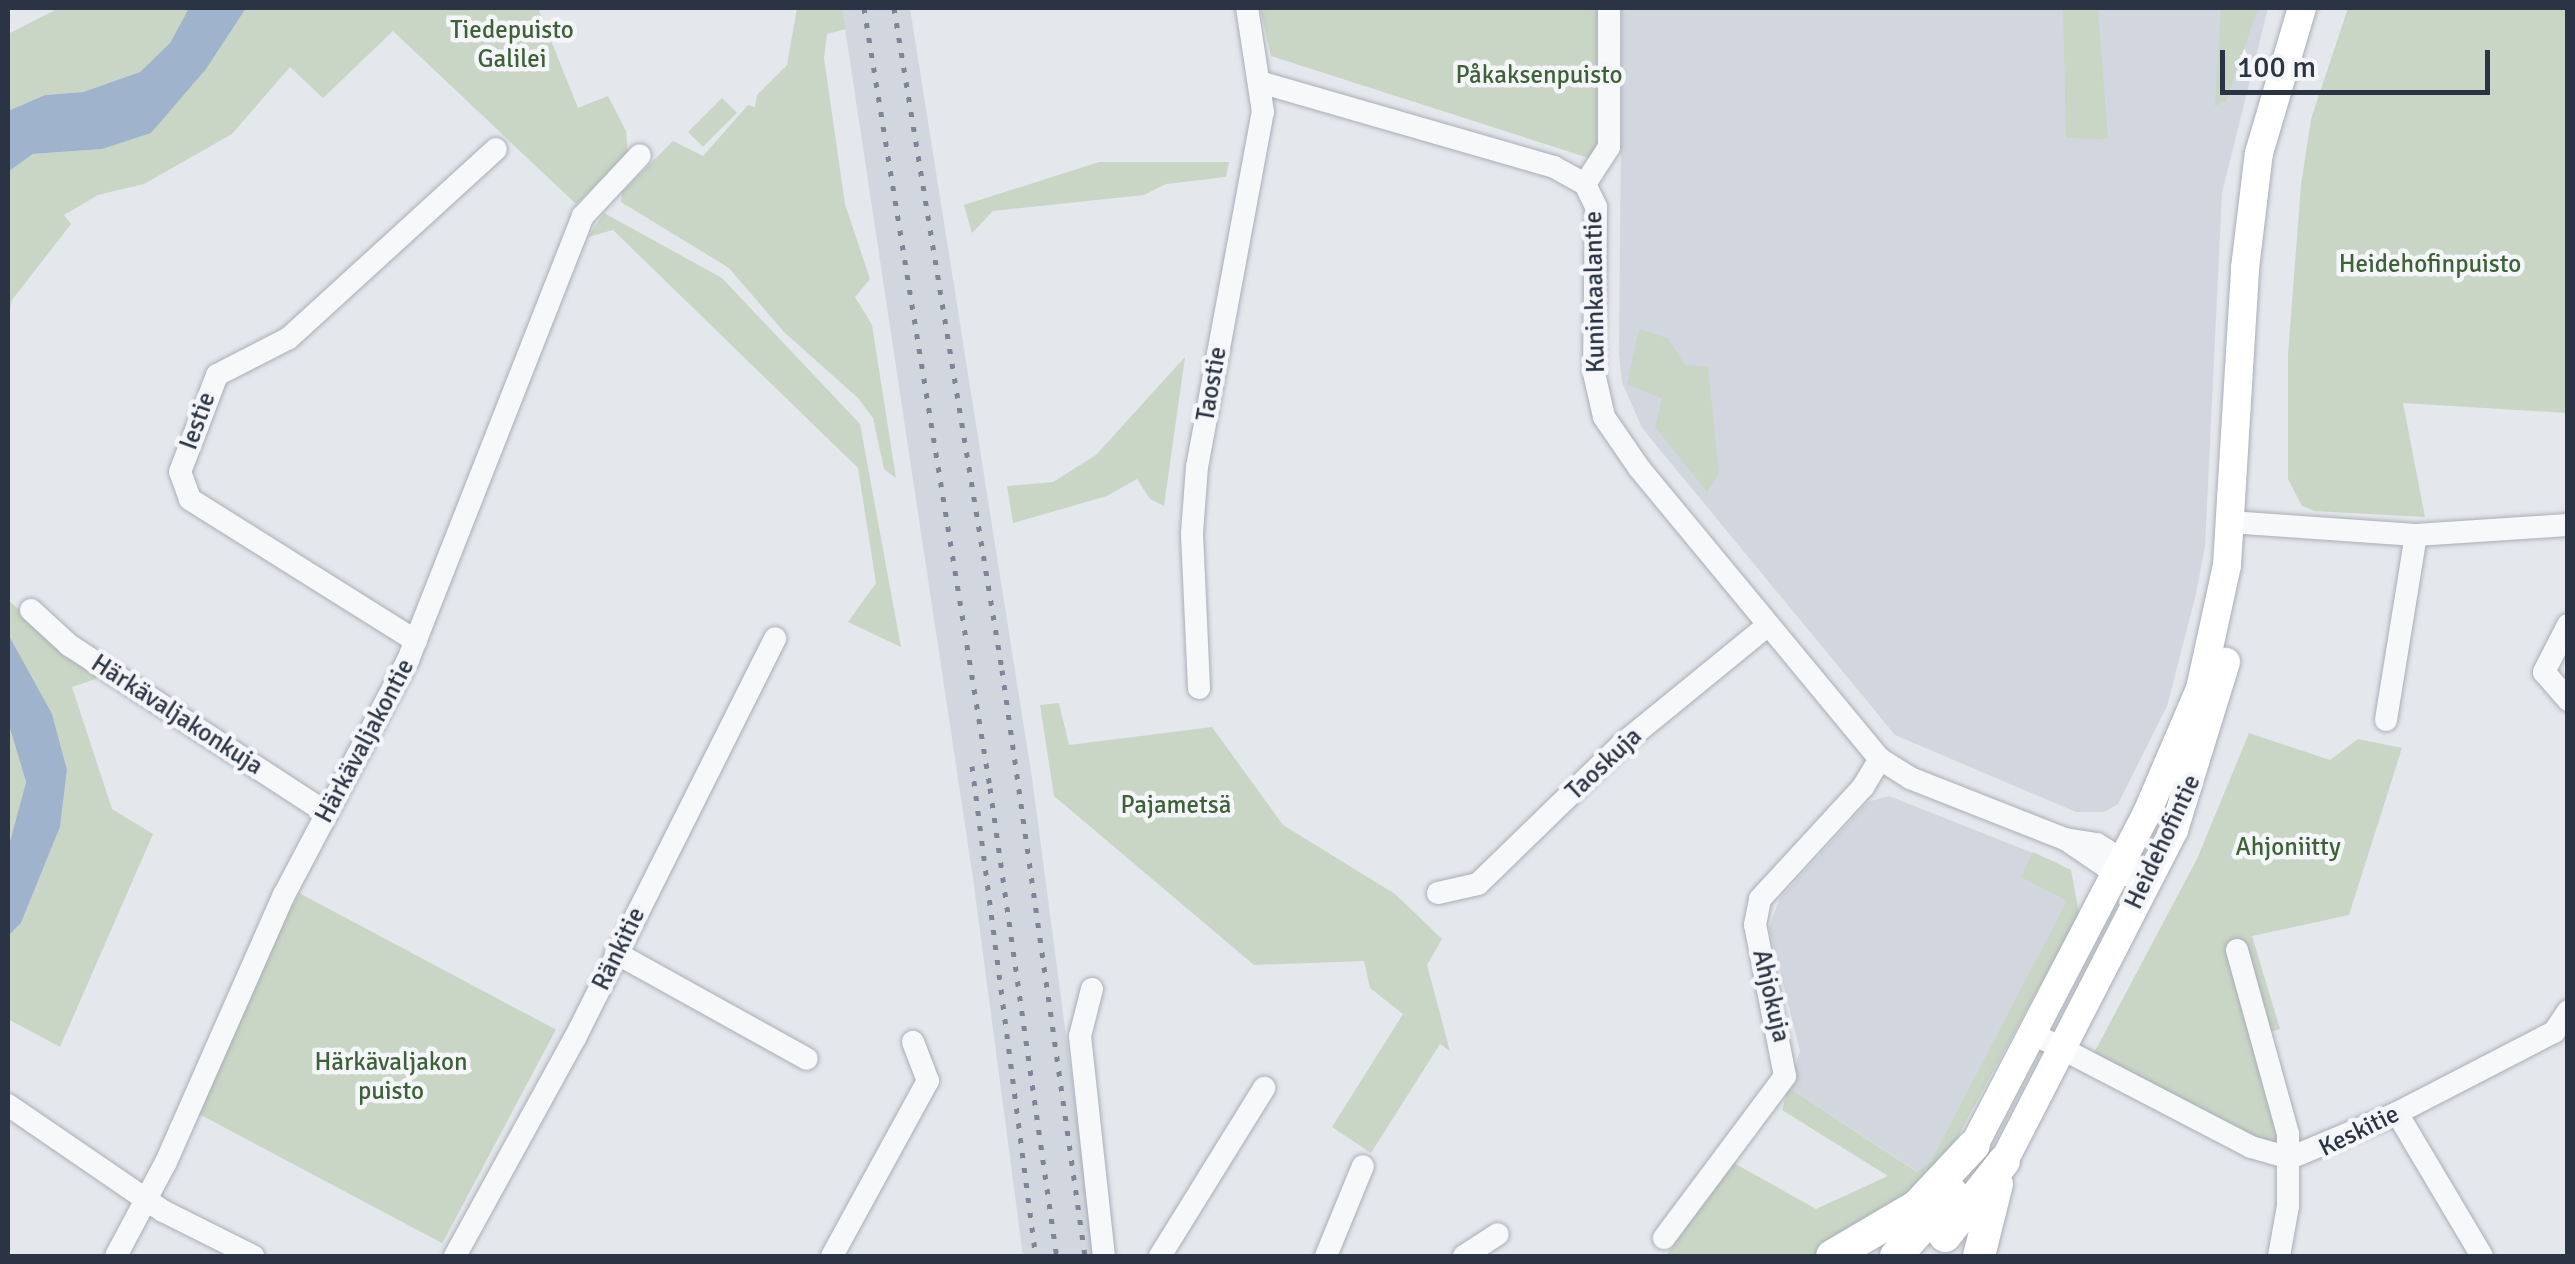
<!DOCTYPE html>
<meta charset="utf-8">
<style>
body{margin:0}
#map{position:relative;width:2575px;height:1264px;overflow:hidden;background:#e4e7ec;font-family:Signika,sans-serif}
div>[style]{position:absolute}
.built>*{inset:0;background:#d2d6de}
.green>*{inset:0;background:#c9d6c5;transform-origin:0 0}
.water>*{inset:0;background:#9fb4cc}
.roads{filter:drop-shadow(0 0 2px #a9aeb7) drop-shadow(0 0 2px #a9aeb7)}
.minor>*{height:22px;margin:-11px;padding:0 11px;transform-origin:11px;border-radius:11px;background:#f7f8fa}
.major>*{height:28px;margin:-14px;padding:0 14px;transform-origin:14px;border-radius:14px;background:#fff}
.highway>*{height:32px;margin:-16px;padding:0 16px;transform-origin:16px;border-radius:16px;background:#fff}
.rail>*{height:5px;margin-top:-2.5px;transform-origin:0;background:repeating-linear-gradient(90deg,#7d8696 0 5px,transparent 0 15px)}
span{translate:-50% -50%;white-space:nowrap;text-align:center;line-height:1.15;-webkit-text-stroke:9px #f4f6f9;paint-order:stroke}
.park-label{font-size:25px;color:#3f6138}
.street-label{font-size:25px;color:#2b3445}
.frame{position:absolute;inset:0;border:10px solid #2b3445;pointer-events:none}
.scale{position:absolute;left:2220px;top:50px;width:270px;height:45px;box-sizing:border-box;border:5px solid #2b3445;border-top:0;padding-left:12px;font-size:30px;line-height:35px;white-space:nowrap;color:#2b3445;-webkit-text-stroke:8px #f4f6f9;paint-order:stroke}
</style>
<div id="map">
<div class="built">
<i style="clip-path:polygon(842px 8px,910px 8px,1032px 778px,1095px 1256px,1023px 1256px,973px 878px)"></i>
<i style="clip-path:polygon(1622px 8px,2268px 8px,2222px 193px,2205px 546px,2196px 594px,2167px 706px,2118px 804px,2104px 812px,2076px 812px,1895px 735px,1642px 428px,1622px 382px,1619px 355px)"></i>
<i style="clip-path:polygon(1889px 796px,2058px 863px,2068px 872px,2073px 899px,1935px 1157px,1918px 1172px,1788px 1087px,1800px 1051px,1769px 928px,1780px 898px,1868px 802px)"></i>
</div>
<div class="green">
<i style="clip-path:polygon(59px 8px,189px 8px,170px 43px,140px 72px,83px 92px,45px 95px,8px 111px,8px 34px)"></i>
<i style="clip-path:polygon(246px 8px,538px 8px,578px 108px,608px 96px,626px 131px,628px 154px,576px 204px,393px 31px,323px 98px,290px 67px,232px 134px,144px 184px,98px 195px,64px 215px,71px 224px,12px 300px,8px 320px,8px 172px,33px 154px,102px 149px)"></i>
<i style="clip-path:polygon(797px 8px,842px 8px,846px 29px,827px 34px,824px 58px,845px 204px,870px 279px,855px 297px,872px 325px,896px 478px,884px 469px,873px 418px,858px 398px,784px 332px,729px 268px,621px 202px,622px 192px,673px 141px,703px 156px,748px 105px,755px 107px,757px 95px,787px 65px)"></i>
<i style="clip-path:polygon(1260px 8px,1605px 8px,1605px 146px,1595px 160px,1271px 56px)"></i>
<i style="clip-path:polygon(2063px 8px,2098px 8px,2108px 139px,2066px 138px)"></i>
<i style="clip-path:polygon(2221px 8px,2258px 8px,2226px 101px,2215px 106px)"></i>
<i style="clip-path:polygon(2348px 8px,2567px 8px,2567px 413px,2403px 403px,2425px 517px,2315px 511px,2302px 506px,2288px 479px,2288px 355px,2301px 185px,2311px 119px)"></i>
<i style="left:722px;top:98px;width:21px;height:48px;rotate:45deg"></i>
<i style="clip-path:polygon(1099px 162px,1229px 162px,1226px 177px,1166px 184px,1144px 195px,993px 211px,972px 233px,964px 205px)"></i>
<i style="clip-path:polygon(604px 213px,722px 278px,860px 424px,901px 647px,848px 622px,876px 583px,858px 468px,613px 230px,588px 237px)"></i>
<i style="clip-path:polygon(1639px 329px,1668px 338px,1685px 365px,1708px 367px,1719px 473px,1707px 492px,1655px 427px,1662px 398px,1627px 384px)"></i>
<i style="clip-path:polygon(1185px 357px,1164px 506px,1150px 499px,1137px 479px,1107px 496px,1013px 523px,1007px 486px,1053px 482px,1096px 455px)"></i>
<i style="clip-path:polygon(8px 600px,99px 678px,72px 687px,112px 809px,153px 834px,60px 1047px,8px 1019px,8px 936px,21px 923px,60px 827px,67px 770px,8px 634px)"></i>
<i style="clip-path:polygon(1059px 703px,1069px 745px,1212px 727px,1283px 825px,1395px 894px,1442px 939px,1427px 965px,1450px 1051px,1440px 1044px,1371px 1153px,1332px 1127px,1403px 1014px,1370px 988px,1364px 961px,1254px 965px,1054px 796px,1040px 705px)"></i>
<i style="clip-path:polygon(8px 722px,26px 782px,8px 849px)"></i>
<i style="clip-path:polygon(2249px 733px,2330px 760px,2358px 739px,2402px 748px,2349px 915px,2252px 936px,2280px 1029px,2256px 1036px,2278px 1140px,2268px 1145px,2094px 1053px,2197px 859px)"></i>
<i style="clip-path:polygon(2033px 852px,2071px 870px,2079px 913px,1937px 1175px,1813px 1256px,1657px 1256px,1667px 1254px,1732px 1162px,1816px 1209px,1888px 1176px,1782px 1110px,1788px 1087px,1917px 1172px,1931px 1161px,2067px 901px,2021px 877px)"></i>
<i style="left:299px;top:893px;width:291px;height:242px;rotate:28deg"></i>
</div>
<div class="water">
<i style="clip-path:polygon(189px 8px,246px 8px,206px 69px,151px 133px,102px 149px,33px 154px,8px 172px,8px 111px,45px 95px,83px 92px,140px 72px,170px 43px)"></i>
<i style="clip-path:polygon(8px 634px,52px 714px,67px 770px,60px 827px,21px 923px,8px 936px,8px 849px,26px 782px,8px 722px)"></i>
</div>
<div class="roads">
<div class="minor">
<i style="left:1263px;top:83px;width:303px;rotate:16.1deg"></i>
<i style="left:1554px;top:167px;width:35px;rotate:29deg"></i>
<i style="left:1585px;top:184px;width:25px;rotate:64deg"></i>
<i style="left:1596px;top:207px;width:166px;rotate:90.7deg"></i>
<i style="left:1594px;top:373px;width:45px;rotate:77.2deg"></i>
<i style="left:1604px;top:417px;width:62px;rotate:55.5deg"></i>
<i style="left:1639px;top:468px;width:378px;rotate:50.4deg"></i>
<i style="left:1880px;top:759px;width:36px;rotate:32deg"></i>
<i style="left:1910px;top:778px;width:167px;rotate:21.5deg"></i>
<i style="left:2065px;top:839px;width:60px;rotate:34.2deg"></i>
<i style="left:2115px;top:873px;width:33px;rotate:11deg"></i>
<i style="left:1585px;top:184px;width:44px;rotate:-57deg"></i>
<i style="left:1609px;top:147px;width:139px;rotate:-90deg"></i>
<i style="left:2230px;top:522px;width:186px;rotate:4deg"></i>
<i style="left:2416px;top:535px;width:152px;rotate:-3.8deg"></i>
<i style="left:31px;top:610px;width:52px;rotate:42.6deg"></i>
<i style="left:69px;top:645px;width:308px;rotate:33.1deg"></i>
<i style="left:2568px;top:625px;width:53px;rotate:117.1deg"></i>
<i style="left:2544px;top:672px;width:37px;rotate:49deg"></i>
<i style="left:416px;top:641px;width:267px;rotate:-147.9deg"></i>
<i style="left:190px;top:499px;width:29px;rotate:-110deg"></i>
<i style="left:180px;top:472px;width:104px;rotate:-69.1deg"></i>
<i style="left:217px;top:375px;width:81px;rotate:-27.2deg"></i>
<i style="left:289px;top:338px;width:280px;rotate:-42.4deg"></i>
<i style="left:1199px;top:688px;width:155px;rotate:-92.6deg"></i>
<i style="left:1192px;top:533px;width:66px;rotate:-85.7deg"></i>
<i style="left:1197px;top:467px;width:361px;rotate:-79.5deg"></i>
<i style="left:1263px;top:112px;width:105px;rotate:-98.7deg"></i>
<i style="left:2386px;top:720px;width:187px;rotate:-80.8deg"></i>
<i style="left:2065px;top:839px;width:32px;rotate:9deg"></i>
<i style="left:2097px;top:844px;width:44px;rotate:31.9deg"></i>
<i style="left:1438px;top:893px;width:41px;rotate:-12.7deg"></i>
<i style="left:1478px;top:884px;width:199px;rotate:-44.2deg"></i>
<i style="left:1621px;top:745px;width:190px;rotate:-39.2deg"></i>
<i style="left:2237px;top:950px;width:191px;rotate:74.5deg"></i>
<i style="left:2288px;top:1134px;width:72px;rotate:90deg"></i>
<i style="left:2288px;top:1206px;width:51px;rotate:100.2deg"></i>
<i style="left:616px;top:953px;width:218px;rotate:29deg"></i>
<i style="left:1092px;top:989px;width:49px;rotate:104.3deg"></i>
<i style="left:1080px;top:1036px;width:221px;rotate:83.8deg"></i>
<i style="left:2032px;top:1033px;width:247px;rotate:27.5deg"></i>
<i style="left:2251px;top:1147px;width:41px;rotate:15.8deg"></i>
<i style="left:2290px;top:1158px;width:116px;rotate:-22.8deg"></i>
<i style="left:2397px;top:1113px;width:177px;rotate:-27.3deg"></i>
<i style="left:2554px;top:1032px;width:25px;rotate:-56deg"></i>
<i style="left:8px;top:1105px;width:188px;rotate:34.4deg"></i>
<i style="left:163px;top:1211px;width:101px;rotate:26.6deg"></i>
<i style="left:2397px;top:1113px;width:166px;rotate:59.3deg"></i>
<i style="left:1664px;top:1238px;width:202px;rotate:-53.2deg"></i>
<i style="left:1785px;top:1076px;width:154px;rotate:-101.2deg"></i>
<i style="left:1755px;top:925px;width:26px;rotate:-79deg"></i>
<i style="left:1760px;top:899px;width:152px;rotate:-47.4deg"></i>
<i style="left:1863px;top:787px;width:33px;rotate:-59deg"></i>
<i style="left:116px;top:1256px;width:106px;rotate:-62deg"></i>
<i style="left:166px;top:1162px;width:292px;rotate:-66.2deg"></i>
<i style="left:284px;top:895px;width:266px;rotate:-62.2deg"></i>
<i style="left:408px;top:660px;width:477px;rotate:-68.5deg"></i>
<i style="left:583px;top:216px;width:83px;rotate:-46.9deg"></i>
<i style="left:455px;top:1256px;width:249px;rotate:-61.2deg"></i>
<i style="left:575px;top:1038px;width:447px;rotate:-63.4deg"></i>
<i style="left:832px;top:1256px;width:200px;rotate:-61.3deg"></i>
<i style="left:928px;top:1081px;width:42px;rotate:-111deg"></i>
<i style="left:1160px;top:1256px;width:198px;rotate:-58.2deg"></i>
<i style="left:1326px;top:1256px;width:97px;rotate:-67.7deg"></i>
<i style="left:1464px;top:1256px;width:40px;rotate:-32.9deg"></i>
</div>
<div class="major">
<i style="left:1974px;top:1145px;width:372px;rotate:-62.5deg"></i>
<i style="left:2146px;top:815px;width:137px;rotate:-66.8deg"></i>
<i style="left:2200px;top:689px;width:127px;rotate:-77.7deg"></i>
<i style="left:2227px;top:565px;width:298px;rotate:-86.5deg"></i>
<i style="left:2245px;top:268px;width:116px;rotate:-83.1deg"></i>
<i style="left:2259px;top:153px;width:151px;rotate:-73.5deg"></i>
<i style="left:2004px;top:1161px;width:372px;rotate:-62.8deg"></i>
<i style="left:2174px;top:830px;width:176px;rotate:-72.8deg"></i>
</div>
<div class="highway">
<i style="left:1945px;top:1236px;width:95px;rotate:-51.8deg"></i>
<i style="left:1832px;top:1256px;width:99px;rotate:-30.5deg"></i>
<i style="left:1917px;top:1206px;width:83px;rotate:-46.9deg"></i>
<i style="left:1896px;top:1256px;width:84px;rotate:-47.9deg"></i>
<i style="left:1979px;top:1256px;width:74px;rotate:-76deg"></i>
</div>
</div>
<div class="rail">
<i style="left:864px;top:8px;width:790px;rotate:80.82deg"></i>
<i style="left:990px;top:788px;width:473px;rotate:81.9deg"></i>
<i style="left:894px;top:8px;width:671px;rotate:80.73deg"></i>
<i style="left:1002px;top:670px;width:592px;rotate:81.94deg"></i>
<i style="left:972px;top:766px;width:494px;rotate:82.6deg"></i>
</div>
<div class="park-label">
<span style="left:512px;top:45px">Tiedepuisto<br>Galilei</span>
<span style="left:1539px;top:75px">Påkaksenpuisto</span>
<span style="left:2430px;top:264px">Heidehofinpuisto</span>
<span style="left:1176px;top:805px">Pajametsä</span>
<span style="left:2288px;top:847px">Ahjoniitty</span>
<span style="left:391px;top:1077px">Härkävaljakon<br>puisto</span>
</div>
<div class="street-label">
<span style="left:1595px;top:292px;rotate:-91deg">Kuninkaalantie</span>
<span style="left:1212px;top:384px;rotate:-80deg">Taostie</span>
<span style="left:198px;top:421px;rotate:-70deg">Iestie</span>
<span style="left:177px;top:715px;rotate:33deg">Härkävaljakonkuja</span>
<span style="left:365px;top:741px;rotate:-62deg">Härkävaljakontie</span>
<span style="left:1604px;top:764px;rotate:-43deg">Taoskuja</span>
<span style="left:2163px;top:842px;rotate:-65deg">Heidehofintie</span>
<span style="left:619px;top:949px;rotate:-64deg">Ränkitie</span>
<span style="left:1771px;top:996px;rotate:77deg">Ahjokuja</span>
<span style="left:2359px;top:1131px;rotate:-26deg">Keskitie</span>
</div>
<div class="frame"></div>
<div class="scale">100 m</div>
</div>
